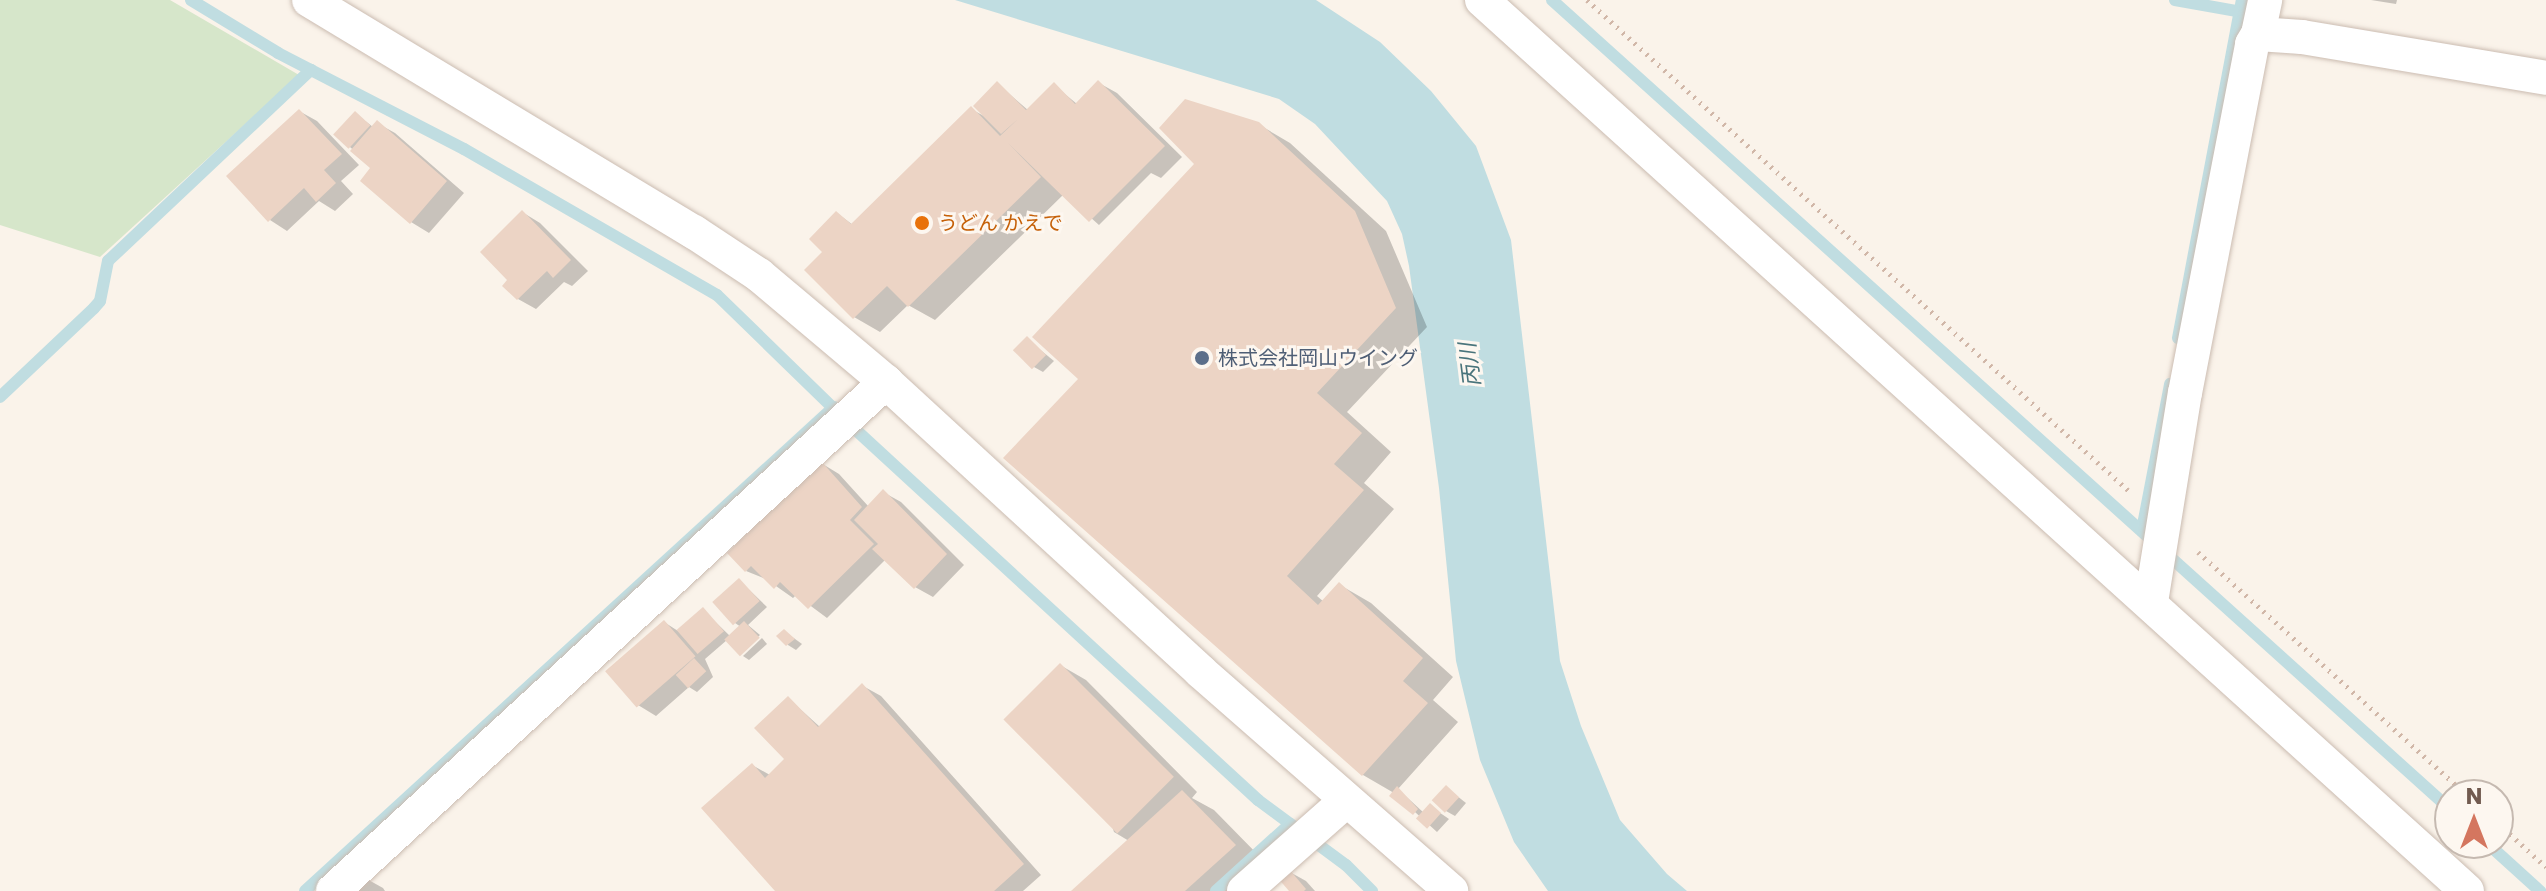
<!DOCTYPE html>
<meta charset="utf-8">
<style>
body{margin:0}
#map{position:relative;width:2546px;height:891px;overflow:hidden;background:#faf3ea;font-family:Poppins,"Noto Sans JP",sans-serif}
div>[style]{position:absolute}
.green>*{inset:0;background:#d6e6ca}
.water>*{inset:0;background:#c0dde1}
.shadow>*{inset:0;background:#0003}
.stream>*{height:12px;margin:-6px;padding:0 6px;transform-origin:6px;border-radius:6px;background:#c0dde1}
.building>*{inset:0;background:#ecd4c5;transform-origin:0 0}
.path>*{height:5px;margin-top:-2.5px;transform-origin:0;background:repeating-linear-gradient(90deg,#d1b7a8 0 2px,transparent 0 8px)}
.roads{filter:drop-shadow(0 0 2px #cbbcb1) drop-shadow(0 0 2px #cbbcb1)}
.street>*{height:34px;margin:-17px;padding:0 17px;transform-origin:17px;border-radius:17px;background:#fff}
.dots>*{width:22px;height:22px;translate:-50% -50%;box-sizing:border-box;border:4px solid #fdf7f0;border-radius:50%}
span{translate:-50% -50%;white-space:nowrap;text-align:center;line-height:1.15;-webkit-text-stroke:6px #fdf7f0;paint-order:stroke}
.food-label{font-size:20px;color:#c56008}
.left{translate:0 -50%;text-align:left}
.service-label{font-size:20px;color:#4e5e75}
.water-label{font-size:22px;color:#49747b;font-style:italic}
.north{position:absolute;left:2434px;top:779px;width:80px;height:80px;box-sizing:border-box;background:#fdf7f0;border:2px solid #c5b9b0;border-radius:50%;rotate:0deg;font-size:22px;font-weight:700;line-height:32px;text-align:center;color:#725b50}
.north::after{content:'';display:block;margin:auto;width:28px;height:36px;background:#d4765f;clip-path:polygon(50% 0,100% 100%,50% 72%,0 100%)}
</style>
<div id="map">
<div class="green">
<i style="clip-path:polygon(0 0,170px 0,299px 75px,100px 257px,0 225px)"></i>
</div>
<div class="water">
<i style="clip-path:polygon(955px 0,1316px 0,1380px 42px,1431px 91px,1476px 146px,1511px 240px,1560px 661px,1581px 726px,1620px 820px,1667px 874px,1687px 891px,1548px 891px,1514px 842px,1480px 760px,1456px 661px,1439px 488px,1409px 266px,1402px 234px,1387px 201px,1315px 124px,1279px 99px)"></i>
</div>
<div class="shadow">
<i style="clip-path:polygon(2371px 0,2397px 0,2396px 4px)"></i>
<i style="clip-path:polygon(997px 83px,1029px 111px,1054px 85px,1077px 104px,1099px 83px,1117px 93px,1182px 157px,1161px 178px,1151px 173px,1099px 225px,1064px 194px,935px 320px,908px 305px,880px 332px,854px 317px,825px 252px,837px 213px,853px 225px,971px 109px,984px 116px)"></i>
<i style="clip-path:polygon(299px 111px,317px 121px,359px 165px,341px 181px,353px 194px,335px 211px,319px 201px,287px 231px,270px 220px)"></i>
<i style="clip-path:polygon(355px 113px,373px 127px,377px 123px,395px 133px,464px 193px,429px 233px,411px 222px,373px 168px,350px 147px)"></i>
<i style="clip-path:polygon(1258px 124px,1290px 143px,1386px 231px,1427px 327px,1347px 412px,1391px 452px,1364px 483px,1394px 509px,1317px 596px,1324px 602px,1340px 585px,1371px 603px,1453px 677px,1433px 700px,1458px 722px,1398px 789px,1424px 813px,1430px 806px,1449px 819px,1437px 832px,1394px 793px,1363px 775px,1081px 379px)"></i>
<i style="clip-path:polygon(522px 212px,540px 223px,588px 271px,572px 286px,564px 282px,536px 309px,518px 299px)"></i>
<i style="clip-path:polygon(1027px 339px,1054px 361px,1043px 372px,1034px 367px)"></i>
<i style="clip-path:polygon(821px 463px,839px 474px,869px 507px,883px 492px,901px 502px,964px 565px,933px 597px,915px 587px,886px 559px,827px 618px,796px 595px,793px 598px,766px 579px,746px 571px)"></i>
<i style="clip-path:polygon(739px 580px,767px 607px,748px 625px,760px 635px,740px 653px,727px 640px,705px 659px,713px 677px,697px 692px,689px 687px,656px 716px,638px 705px,664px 622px,678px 631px,703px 610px,730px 636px,741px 627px,735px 623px)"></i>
<i style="clip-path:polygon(784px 631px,802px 644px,796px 650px,788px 645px)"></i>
<i style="clip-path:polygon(762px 638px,767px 644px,749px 660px,743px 656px)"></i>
<i style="clip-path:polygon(1060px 665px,1086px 680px,1197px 792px,1192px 798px,1214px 810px,1266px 863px,1235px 891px,1074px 891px,1129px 841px,1114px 832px)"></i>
<i style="clip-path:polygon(863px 686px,881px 696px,1041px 875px,1023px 891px,778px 891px,752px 765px,770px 775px,787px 759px,788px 698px,820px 727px)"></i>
<i style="clip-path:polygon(1447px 788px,1466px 803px,1455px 816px,1446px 811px)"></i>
<i style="clip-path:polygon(1288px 871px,1306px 881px,1315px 891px,1292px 891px)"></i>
<i style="clip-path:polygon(365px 878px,383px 888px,385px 891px,350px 891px)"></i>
</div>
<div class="stream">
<i style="left:191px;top:0;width:102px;rotate:31.3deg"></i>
<i style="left:278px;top:53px;width:209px;rotate:27.3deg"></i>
<i style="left:464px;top:149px;width:292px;rotate:30deg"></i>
<i style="left:717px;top:295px;width:195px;rotate:44.2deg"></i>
<i style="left:857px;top:431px;width:545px;rotate:42.62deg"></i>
<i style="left:1258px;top:800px;width:109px;rotate:36.5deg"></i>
<i style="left:1346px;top:865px;width:37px;rotate:45deg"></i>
<i style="left:1552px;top:0;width:1209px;rotate:42.02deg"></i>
<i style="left:2175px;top:0;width:73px;rotate:10.2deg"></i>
<i style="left:2178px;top:338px;width:344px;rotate:-79.3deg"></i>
<i style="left:0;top:397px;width:129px;rotate:-43.4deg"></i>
<i style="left:94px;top:308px;width:9px;rotate:-49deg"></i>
<i style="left:100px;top:301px;width:41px;rotate:-78.7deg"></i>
<i style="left:108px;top:261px;width:279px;rotate:-43.3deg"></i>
<i style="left:2142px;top:530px;width:149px;rotate:-79.1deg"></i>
<i style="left:2487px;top:843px;width:72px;rotate:42.2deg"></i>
<i style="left:305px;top:891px;width:717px;rotate:-42.46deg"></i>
<i style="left:1216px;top:891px;width:100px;rotate:-42.2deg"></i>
</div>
<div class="building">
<i style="clip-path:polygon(1098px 80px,1165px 146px,1089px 222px,1008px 143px,1041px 177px,908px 307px,887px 286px,853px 319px,804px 270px,822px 252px,809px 239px,836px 211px,851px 224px,971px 106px,1000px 136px,1019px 118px,1001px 134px,973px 106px,997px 81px,1026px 110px,1054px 82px,1075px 104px)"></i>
<i style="clip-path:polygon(1185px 99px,1259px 122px,1355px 211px,1396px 308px,1317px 393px,1362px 433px,1334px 464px,1364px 490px,1287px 576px,1318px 605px,1339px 582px,1423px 658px,1403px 681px,1428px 703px,1362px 776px,1003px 458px,1078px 379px,1032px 337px,1194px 164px,1159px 128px)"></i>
<i style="clip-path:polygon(299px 109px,342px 154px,324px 170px,336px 183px,316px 202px,304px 188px,268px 222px,226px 176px)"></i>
<i style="left:355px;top:111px;width:21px;height:32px;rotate:43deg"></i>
<i style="clip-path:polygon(377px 120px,447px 181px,410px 224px,360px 181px,370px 168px,350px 151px)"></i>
<i style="clip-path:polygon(522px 210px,571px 260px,553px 278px,547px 271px,517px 300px,502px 286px,507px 280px,480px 252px)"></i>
<i style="left:1027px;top:336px;width:27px;height:20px;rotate:45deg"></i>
<i style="clip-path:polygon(821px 461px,862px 507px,850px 520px,874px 544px,808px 609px,780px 582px,774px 589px,751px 566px,745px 572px,727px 553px)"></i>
<i style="clip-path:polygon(883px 489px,947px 554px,914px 589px,872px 549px,878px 544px,854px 520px)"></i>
<i style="left:739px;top:578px;width:31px;height:36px;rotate:48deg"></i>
<i style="left:703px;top:607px;width:32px;height:35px;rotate:49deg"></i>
<i style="left:664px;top:620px;width:48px;height:78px;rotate:49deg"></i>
<i style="left:744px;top:621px;width:23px;height:27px;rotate:47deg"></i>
<i style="clip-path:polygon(784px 629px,795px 639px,786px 646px,776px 636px)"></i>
<i style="left:694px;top:658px;width:18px;height:25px;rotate:47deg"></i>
<i style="left:1060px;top:663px;width:161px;height:80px;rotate:45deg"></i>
<i style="clip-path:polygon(862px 683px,1024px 864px,994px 891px,775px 891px,701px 808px,752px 763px,765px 778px,784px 759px,754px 728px,788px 696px,818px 727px)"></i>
<i style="left:1446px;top:785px;width:18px;height:21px;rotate:43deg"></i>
<i style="clip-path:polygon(1397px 786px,1418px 809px,1413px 815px,1389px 796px)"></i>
<i style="clip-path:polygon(1182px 790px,1236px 845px,1185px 891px,1071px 891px)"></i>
<i style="left:1430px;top:803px;width:15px;height:21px;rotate:42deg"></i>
<i style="clip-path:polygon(1288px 868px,1306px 889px,1304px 891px,1289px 891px,1277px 877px)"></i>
</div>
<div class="path">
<i style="left:1587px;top:0;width:731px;rotate:42.17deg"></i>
<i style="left:2198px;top:552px;width:363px;rotate:42.1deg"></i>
<i style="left:2498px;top:823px;width:65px;rotate:42.5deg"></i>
</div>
<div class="roads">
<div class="street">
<i style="left:309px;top:0;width:449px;rotate:31.1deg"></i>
<i style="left:694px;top:232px;width:78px;rotate:33.5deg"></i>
<i style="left:759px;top:275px;width:166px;rotate:40.1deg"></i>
<i style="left:886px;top:382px;width:427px;rotate:42.6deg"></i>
<i style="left:1200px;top:671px;width:334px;rotate:41.2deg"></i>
<i style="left:1482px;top:0;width:1328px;rotate:42.13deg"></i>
<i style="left:2258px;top:34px;width:44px;rotate:3.9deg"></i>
<i style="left:2302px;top:37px;width:247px;rotate:9.5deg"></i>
<i style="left:2151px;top:602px;width:212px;rotate:-80.8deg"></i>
<i style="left:2185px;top:393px;width:355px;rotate:-79.1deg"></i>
<i style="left:2252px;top:44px;width:12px;rotate:-59deg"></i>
<i style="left:2258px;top:34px;width:35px;rotate:-78deg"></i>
<i style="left:333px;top:891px;width:752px;rotate:-42.63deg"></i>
<i style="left:1244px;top:891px;width:137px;rotate:-41.5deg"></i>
</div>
</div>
<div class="dots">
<i style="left:922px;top:223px;background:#e8710a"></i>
<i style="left:1202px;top:358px;background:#5c6f8a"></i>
</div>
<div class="food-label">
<span class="left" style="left:938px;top:223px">うどん かえで</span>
</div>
<div class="service-label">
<span class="left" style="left:1218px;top:358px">株式会社岡山ウイング</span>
</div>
<div class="water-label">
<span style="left:1470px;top:365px;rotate:-97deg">丙川</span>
</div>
<div class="north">N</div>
</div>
